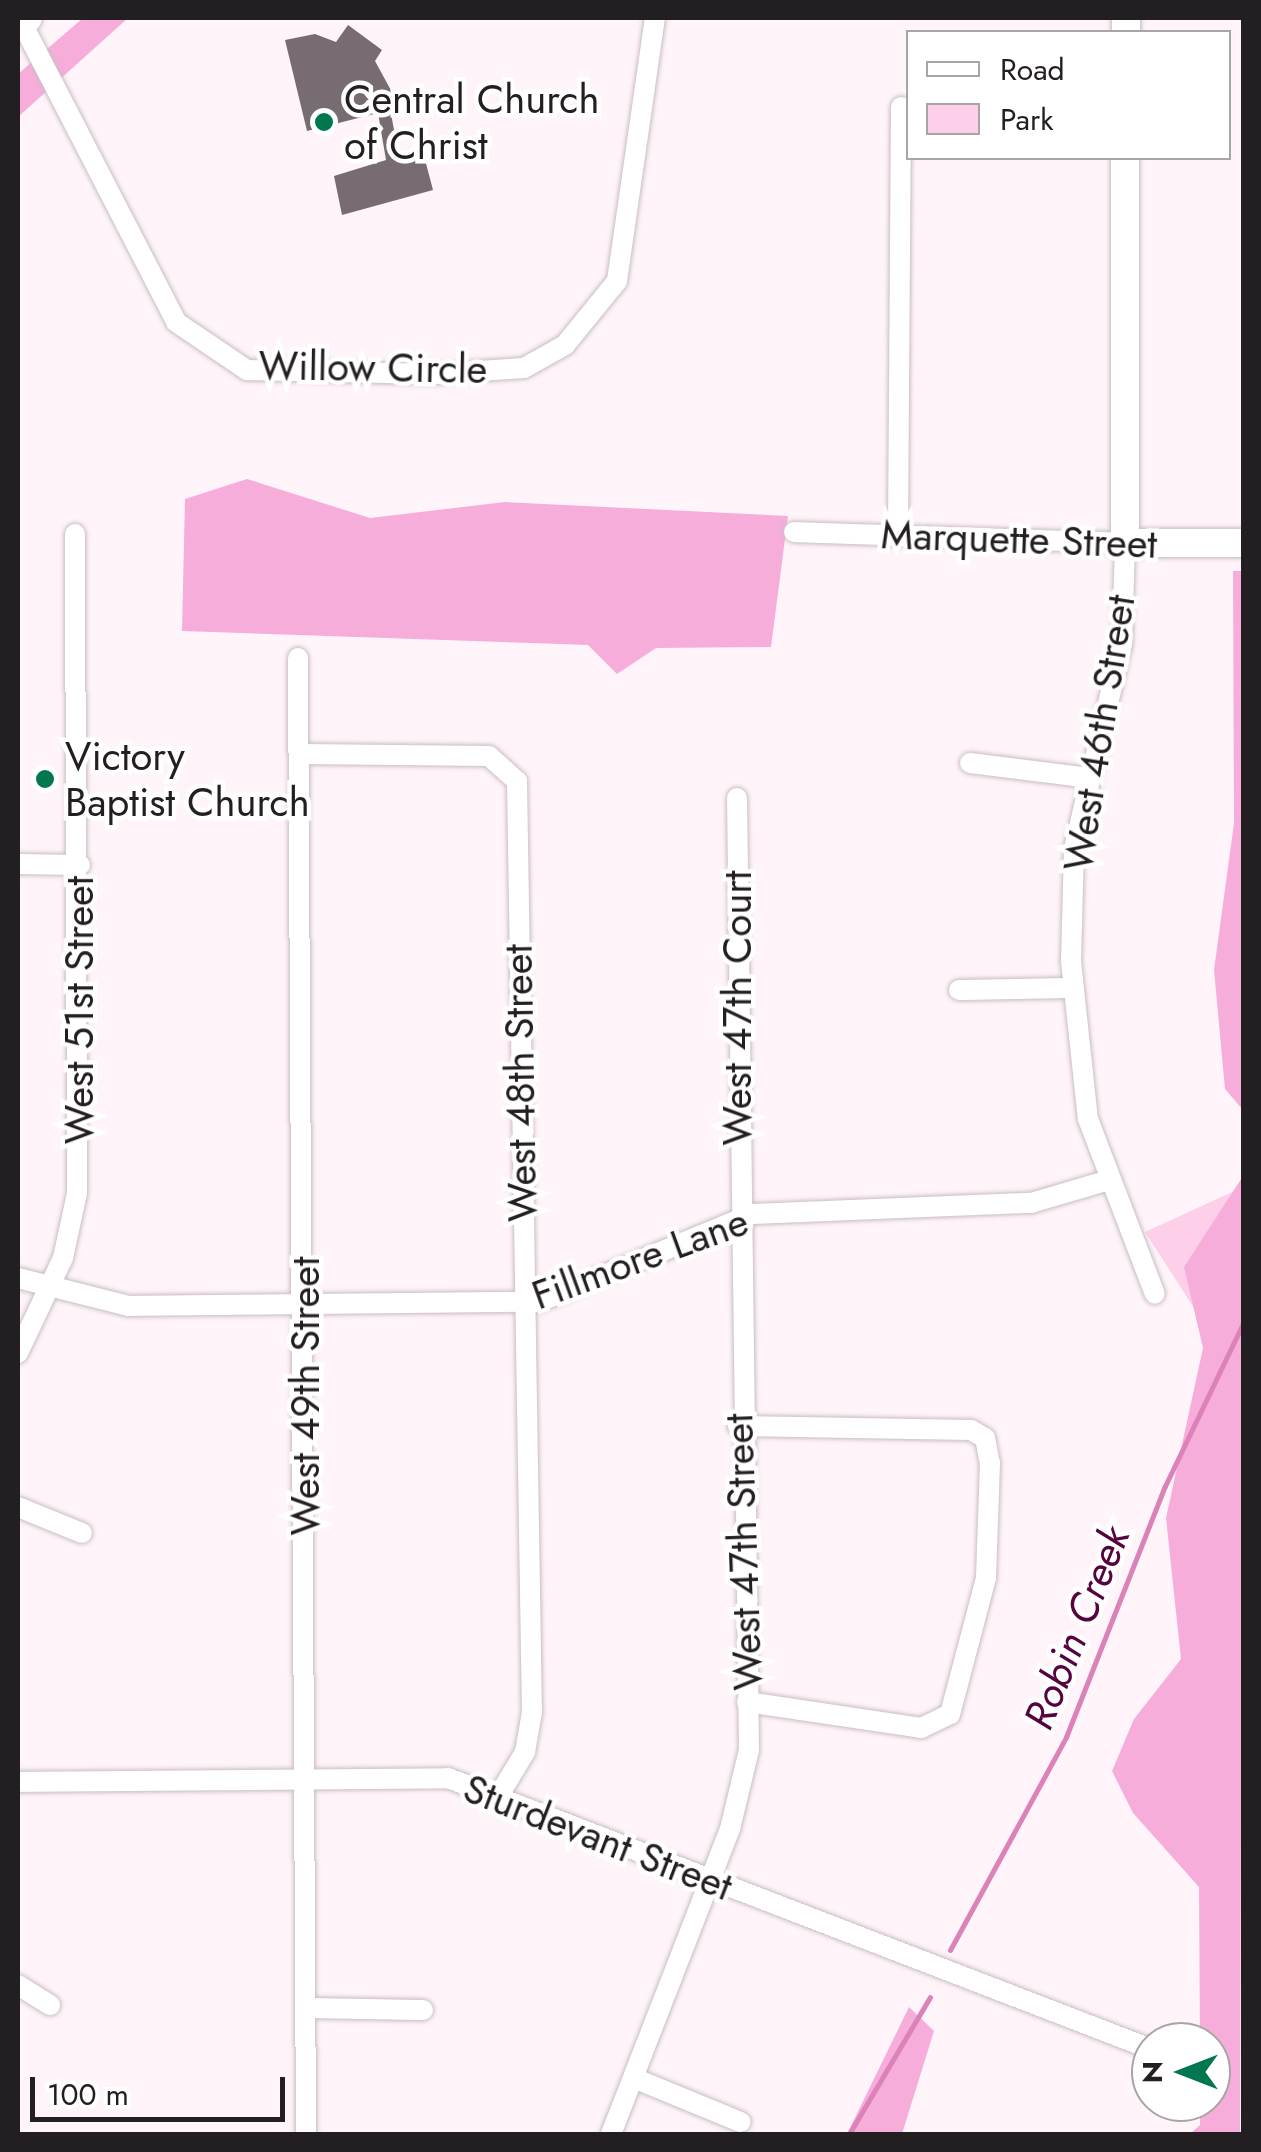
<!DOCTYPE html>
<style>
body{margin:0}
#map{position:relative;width:1261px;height:2152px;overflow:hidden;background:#fff4fa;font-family:Jost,sans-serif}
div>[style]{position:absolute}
.green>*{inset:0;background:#fdcfe9}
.forest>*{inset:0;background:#f7adda}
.stream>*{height:5px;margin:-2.5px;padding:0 2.5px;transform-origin:2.5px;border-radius:2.5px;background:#db82b9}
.building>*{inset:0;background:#786c73}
.roads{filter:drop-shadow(0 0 2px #c9bdc4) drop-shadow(0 0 2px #c9bdc4)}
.street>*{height:20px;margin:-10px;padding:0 10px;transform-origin:10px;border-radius:10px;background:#fff}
.secondary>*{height:28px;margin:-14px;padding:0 14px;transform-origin:14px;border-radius:14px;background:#fff}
.dots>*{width:28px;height:28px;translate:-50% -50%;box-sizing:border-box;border:5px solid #fff;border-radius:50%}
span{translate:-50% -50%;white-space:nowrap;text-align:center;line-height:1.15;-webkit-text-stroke:9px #fff;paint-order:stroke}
.poi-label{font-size:40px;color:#231e21}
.left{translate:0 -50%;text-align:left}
.street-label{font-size:40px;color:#231e21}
.water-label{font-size:42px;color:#56043f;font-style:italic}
.frame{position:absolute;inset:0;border:20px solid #231e21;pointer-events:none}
.legend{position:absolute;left:906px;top:30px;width:325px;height:130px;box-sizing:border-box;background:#fff;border:2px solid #a7a5a6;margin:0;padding:12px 18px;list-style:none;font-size:30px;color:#231e21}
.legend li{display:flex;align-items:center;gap:20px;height:50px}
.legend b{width:50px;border:2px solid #a7a5a6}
.north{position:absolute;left:1131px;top:2022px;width:100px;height:100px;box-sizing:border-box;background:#fff;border:2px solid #a7a5a6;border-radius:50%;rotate:270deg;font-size:28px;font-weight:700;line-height:40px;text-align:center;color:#231e21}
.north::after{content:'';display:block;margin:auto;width:35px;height:45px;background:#007651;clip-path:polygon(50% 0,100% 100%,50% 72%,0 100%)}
.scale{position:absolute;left:30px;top:2077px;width:255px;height:45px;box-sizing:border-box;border:5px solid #231e21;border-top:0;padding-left:12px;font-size:30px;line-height:35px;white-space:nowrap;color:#231e21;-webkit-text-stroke:8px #fff;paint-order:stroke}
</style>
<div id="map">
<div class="green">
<i style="clip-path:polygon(1235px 580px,1243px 580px,1243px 1619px,1232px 1619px,1232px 1367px,1145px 1232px,1243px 1187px)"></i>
</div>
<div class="forest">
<i style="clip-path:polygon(83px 18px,128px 18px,18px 117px,18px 74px)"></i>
<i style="clip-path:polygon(247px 479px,370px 518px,505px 502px,788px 516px,771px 647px,656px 648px,617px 674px,588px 645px,182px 631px,185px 499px)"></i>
<i style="clip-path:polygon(1233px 571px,1244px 571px,1243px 1110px,1225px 1089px,1214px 970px,1234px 823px)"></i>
<i style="clip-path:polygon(1243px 1176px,1240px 2134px,1190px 2134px,1200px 2125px,1200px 2102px,1211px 2102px,1211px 2042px,1200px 2042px,1199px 1887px,1133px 1813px,1112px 1771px,1134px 1719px,1181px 1659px,1166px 1518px,1203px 1348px,1184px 1267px)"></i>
<i style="clip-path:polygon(909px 2007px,934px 2031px,902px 2134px,847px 2134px)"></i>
</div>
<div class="stream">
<i style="left:950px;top:1950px;width:243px;rotate:-61.4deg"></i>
<i style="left:1066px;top:1737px;width:270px;rotate:-68.5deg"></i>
<i style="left:1165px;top:1486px;width:183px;rotate:-64.4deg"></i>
<i style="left:849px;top:2134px;width:159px;rotate:-59.4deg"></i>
</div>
<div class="building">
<i style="clip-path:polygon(348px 25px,382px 50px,375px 61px,399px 105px,390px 108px,399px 157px,423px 152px,433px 190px,342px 215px,334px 176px,386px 160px,378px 113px,307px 131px,285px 40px,315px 34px,336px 42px)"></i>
</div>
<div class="roads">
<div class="street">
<i style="left:22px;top:23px;width:336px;rotate:62.7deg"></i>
<i style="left:176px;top:322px;width:86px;rotate:34.1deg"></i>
<i style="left:247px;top:370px;width:188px;rotate:1.2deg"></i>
<i style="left:435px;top:374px;width:89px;rotate:-3.9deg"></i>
<i style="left:524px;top:368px;width:47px;rotate:-29.3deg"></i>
<i style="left:565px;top:345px;width:82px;rotate:-50.9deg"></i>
<i style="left:617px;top:281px;width:266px;rotate:-81.8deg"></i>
<i style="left:794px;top:532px;width:331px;rotate:1.9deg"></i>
<i style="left:1125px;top:543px;width:101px;rotate:91.7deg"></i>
<i style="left:1122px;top:644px;width:210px;rotate:103.2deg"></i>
<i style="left:1074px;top:848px;width:113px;rotate:91.5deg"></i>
<i style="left:1071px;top:961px;width:159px;rotate:83.9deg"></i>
<i style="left:1088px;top:1119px;width:187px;rotate:69.1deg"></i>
<i style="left:898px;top:535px;width:428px;rotate:-89.6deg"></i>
<i style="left:298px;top:658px;width:1476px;rotate:89.69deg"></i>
<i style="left:300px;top:754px;width:189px;rotate:0.6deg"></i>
<i style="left:489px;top:756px;width:38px;rotate:42deg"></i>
<i style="left:517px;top:781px;width:931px;rotate:89.08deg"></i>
<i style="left:532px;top:1712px;width:41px;rotate:99.9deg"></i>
<i style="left:525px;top:1752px;width:52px;rotate:121deg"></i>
<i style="left:970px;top:763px;width:122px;rotate:7.1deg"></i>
<i style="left:18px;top:864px;width:62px;rotate:0.9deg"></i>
<i style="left:959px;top:990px;width:113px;rotate:-1deg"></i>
<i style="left:18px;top:1278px;width:114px;rotate:14.2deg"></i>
<i style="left:129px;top:1306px;width:410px;rotate:-0.6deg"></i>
<i style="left:539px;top:1302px;width:230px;rotate:-22.4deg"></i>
<i style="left:752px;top:1214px;width:279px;rotate:-2.3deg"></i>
<i style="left:1031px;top:1203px;width:81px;rotate:-16.4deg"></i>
<i style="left:18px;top:1353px;width:105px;rotate:-64.7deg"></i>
<i style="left:63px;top:1258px;width:66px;rotate:-77.8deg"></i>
<i style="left:77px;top:1193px;width:659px;rotate:-90.17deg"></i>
<i style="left:738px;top:1426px;width:233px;rotate:1deg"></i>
<i style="left:971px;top:1430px;width:16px;rotate:30deg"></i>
<i style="left:985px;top:1438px;width:25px;rotate:79deg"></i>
<i style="left:990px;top:1463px;width:115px;rotate:92deg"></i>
<i style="left:986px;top:1578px;width:141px;rotate:104.8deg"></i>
<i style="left:950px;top:1714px;width:32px;rotate:154deg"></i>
<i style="left:921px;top:1728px;width:176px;rotate:-171.5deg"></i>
<i style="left:18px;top:1507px;width:69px;rotate:22.1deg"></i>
<i style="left:18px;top:1782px;width:430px;rotate:-0.5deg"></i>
<i style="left:448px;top:1778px;width:753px;rotate:21.08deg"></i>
<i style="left:18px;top:1985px;width:38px;rotate:32deg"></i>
<i style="left:307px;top:2008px;width:116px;rotate:1deg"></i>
<i style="left:636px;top:2079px;width:113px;rotate:22.3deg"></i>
<i style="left:611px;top:2134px;width:327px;rotate:-68.7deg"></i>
<i style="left:730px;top:1829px;width:81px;rotate:-76.5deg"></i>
<i style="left:749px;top:1750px;width:952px;rotate:-90.72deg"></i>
</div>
<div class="secondary">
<i style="left:18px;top:27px;width:13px;rotate:-42deg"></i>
<i style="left:1126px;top:32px;width:14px;rotate:-90deg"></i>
<i style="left:1125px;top:158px;width:385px;rotate:90deg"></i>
<i style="left:1125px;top:543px;width:119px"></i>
</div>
</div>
<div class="dots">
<i style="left:324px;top:122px;background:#007651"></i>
<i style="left:45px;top:779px;background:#007651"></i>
</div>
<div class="poi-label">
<span class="left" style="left:344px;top:122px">Central Church<br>of Christ</span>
<span class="left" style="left:65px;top:779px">Victory<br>Baptist Church</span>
</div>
<div class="street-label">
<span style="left:373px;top:367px;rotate:1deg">Willow Circle</span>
<span style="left:1019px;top:539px;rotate:2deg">Marquette Street</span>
<span style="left:1099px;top:733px;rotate:-81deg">West 46th Street</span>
<span style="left:737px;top:1008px;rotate:-90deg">West 47th Court</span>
<span style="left:79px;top:1010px;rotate:-90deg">West 51st Street</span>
<span style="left:520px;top:1083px;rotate:-91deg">West 48th Street</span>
<span style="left:640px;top:1258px;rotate:-20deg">Fillmore Lane</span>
<span style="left:305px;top:1396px;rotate:-90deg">West 49th Street</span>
<span style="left:743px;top:1552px;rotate:-92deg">West 47th Street</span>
<span style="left:598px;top:1837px;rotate:21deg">Sturdevant Street</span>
</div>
<div class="water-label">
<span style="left:1077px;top:1628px;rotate:-68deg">Robin Creek</span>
</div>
<div class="frame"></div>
<ul class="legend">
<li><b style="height:12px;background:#fff"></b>Road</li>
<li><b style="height:28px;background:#fdcfe9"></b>Park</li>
</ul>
<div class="north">N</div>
<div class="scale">100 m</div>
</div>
